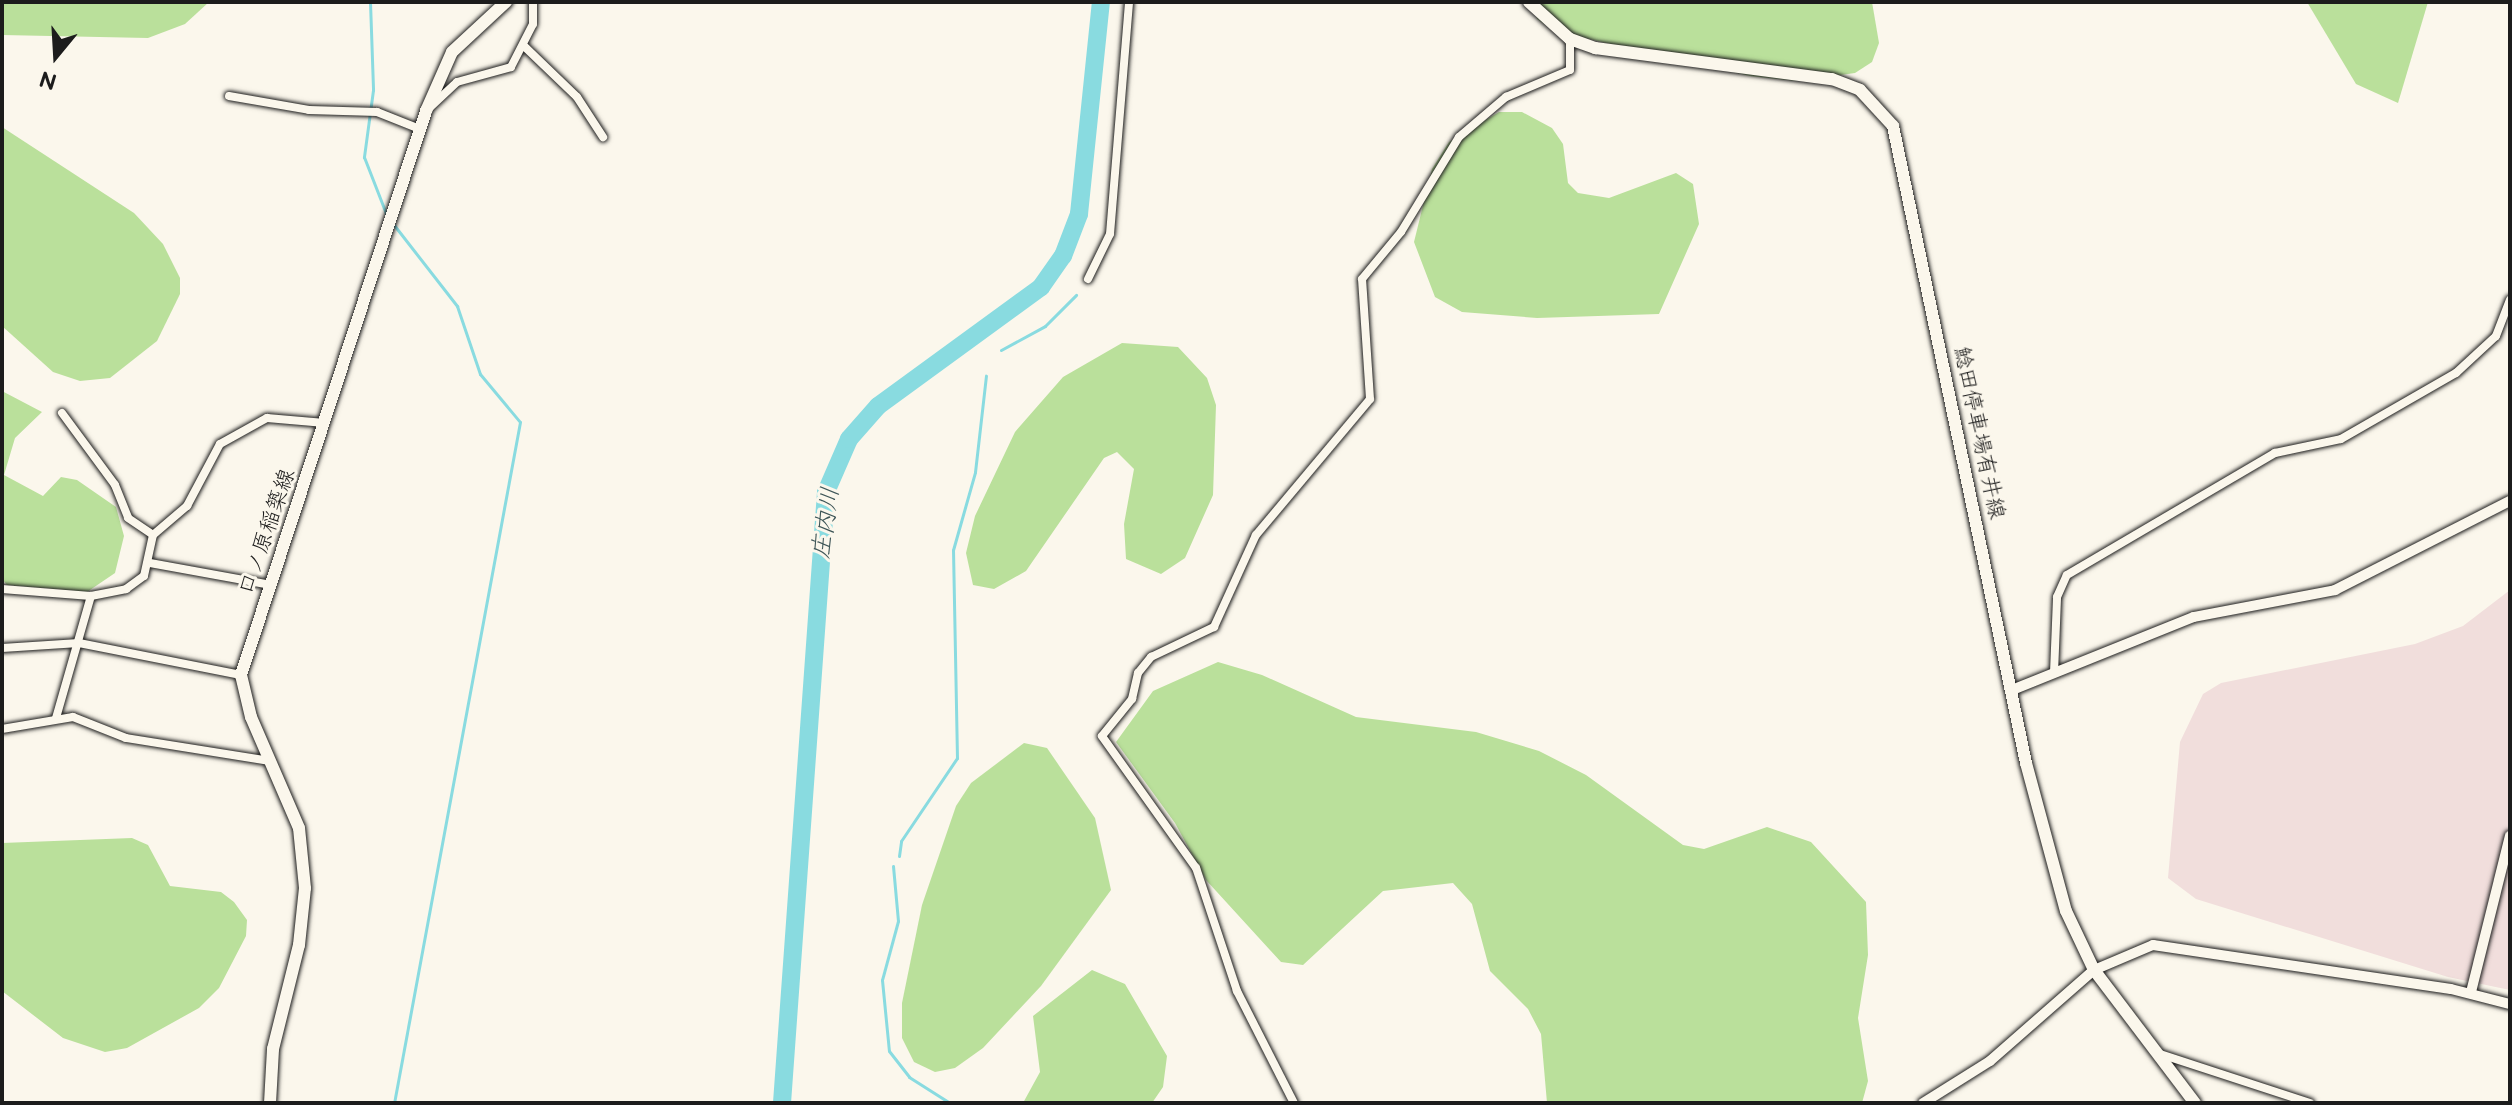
<!DOCTYPE html>
<meta charset="utf-8">
<style>
body{margin:0}
#map{position:relative;width:2512px;height:1105px;overflow:hidden;background:#fbf7ec;font-family:"Balsamiq Sans","Klee One",sans-serif}
div>[style]{position:absolute}
.built>*{inset:0;background:#f1dedc}
.green>*{inset:0;background:#bae09b}
.stream>*{height:3px;margin:-1.5px;padding:0 1.5px;transform-origin:1.5px;border-radius:1.5px;background:#89dbe0}
.river>*{height:18px;margin:-9px;padding:0 9px;transform-origin:9px;border-radius:9px;background:#89dbe0}
.roads{filter:drop-shadow(0 0 2px #1c1c1c) drop-shadow(0 0 2px #1c1c1c)}
.minor>*{height:8px;margin:-4px;padding:0 4px;transform-origin:4px;border-radius:4px;background:#fbf7ec}
.tertiary>*{height:10px;margin:-5px;padding:0 5px;transform-origin:5px;border-radius:5px;background:#fbf7ec}
.secondary>*{height:12px;margin:-6px;padding:0 6px;transform-origin:6px;border-radius:6px;background:#fbf7ec}
span{translate:-50% -50%;white-space:nowrap;text-align:center;line-height:1.15;-webkit-text-stroke:6px #fbf7ec;paint-order:stroke}
.street-label{font-size:22px;color:#1c1c1c}
.water-label{font-size:24px;color:#3d5557;font-style:italic}
.frame{position:absolute;inset:0;border:4px solid #1c1c1c;pointer-events:none}
.north{position:absolute;left:16px;top:16px;width:80px;height:80px;-webkit-text-stroke:6px #fbf7ec;paint-order:stroke;rotate:198deg;font-size:22px;font-weight:700;line-height:32px;text-align:center;color:#1c1c1c}
.north::after{content:'';display:block;margin:auto;width:28px;height:36px;background:#1c1c1c;clip-path:polygon(50% 0,100% 100%,50% 72%,0 100%)}
</style>
<div id="map">
<div class="built">
<i style="clip-path:polygon(2510px 590px,2510px 990px,2448px 977px,2196px 899px,2168px 878px,2180px 742px,2203px 694px,2221px 683px,2415px 644px,2463px 626px)"></i>
</div>
<div class="green">
<i style="clip-path:polygon(2px 2px,209px 2px,185px 24px,148px 38px,2px 35px)"></i>
<i style="clip-path:polygon(1533px 2px,1872px 2px,1879px 43px,1872px 62px,1855px 73px,1797px 81px,1750px 76px,1554px 31px,1537px 19px)"></i>
<i style="clip-path:polygon(2307px 2px,2428px 2px,2398px 103px,2356px 84px)"></i>
<i style="clip-path:polygon(1499px 112px,1522px 112px,1552px 128px,1563px 144px,1568px 183px,1578px 193px,1609px 198px,1676px 173px,1693px 184px,1699px 224px,1659px 314px,1537px 318px,1462px 312px,1435px 297px,1414px 242px,1432px 169px,1449px 142px)"></i>
<i style="clip-path:polygon(2px 127px,134px 213px,163px 244px,180px 278px,180px 294px,157px 341px,110px 378px,80px 381px,53px 372px,2px 326px)"></i>
<i style="clip-path:polygon(1122px 343px,1178px 347px,1207px 378px,1216px 405px,1213px 495px,1185px 558px,1161px 574px,1126px 559px,1124px 524px,1134px 469px,1117px 452px,1104px 458px,1026px 571px,994px 589px,973px 585px,966px 553px,975px 516px,1015px 432px,1063px 377px)"></i>
<i style="clip-path:polygon(2px 391px,42px 412px,15px 438px,4px 475px,43px 496px,61px 477px,77px 480px,116px 507px,124px 536px,115px 573px,87px 592px,7px 585px,2px 579px)"></i>
<i style="clip-path:polygon(1218px 662px,1262px 675px,1356px 717px,1476px 732px,1539px 751px,1586px 775px,1683px 845px,1704px 849px,1767px 827px,1811px 842px,1866px 902px,1868px 955px,1858px 1018px,1868px 1081px,1862px 1103px,1547px 1103px,1541px 1034px,1528px 1009px,1490px 971px,1472px 904px,1453px 883px,1383px 891px,1303px 965px,1281px 962px,1206px 880px,1175px 823px,1116px 742px,1153px 691px)"></i>
<i style="clip-path:polygon(1024px 743px,1047px 748px,1095px 818px,1111px 890px,1041px 986px,983px 1048px,955px 1068px,935px 1072px,914px 1062px,902px 1038px,902px 1003px,922px 905px,956px 806px,971px 783px)"></i>
<i style="clip-path:polygon(132px 838px,148px 845px,170px 886px,221px 892px,234px 902px,247px 920px,246px 936px,219px 988px,199px 1008px,127px 1048px,105px 1052px,63px 1038px,2px 991px,2px 843px)"></i>
<i style="clip-path:polygon(1092px 970px,1125px 984px,1167px 1056px,1163px 1087px,1152px 1103px,1023px 1103px,1040px 1072px,1033px 1016px)"></i>
</div>
<div class="stream">
<i style="left:370px;top:2px;width:88px;rotate:88deg"></i>
<i style="left:373px;top:90px;width:68px;rotate:97.7deg"></i>
<i style="left:364px;top:157px;width:63px;rotate:68.7deg"></i>
<i style="left:394px;top:225px;width:103px;rotate:52.1deg"></i>
<i style="left:457px;top:306px;width:72px;rotate:71.3deg"></i>
<i style="left:480px;top:374px;width:62px;rotate:50.2deg"></i>
<i style="left:520px;top:422px;width:693px;rotate:100.48deg"></i>
<i style="left:1001px;top:350px;width:50px;rotate:-28.6deg"></i>
<i style="left:1045px;top:326px;width:44px;rotate:-45deg"></i>
<i style="left:899px;top:856px;width:15px;rotate:-82deg"></i>
<i style="left:901px;top:841px;width:100px;rotate:-56deg"></i>
<i style="left:957px;top:758px;width:208px;rotate:-91.1deg"></i>
<i style="left:953px;top:550px;width:81px;rotate:-74.2deg"></i>
<i style="left:975px;top:472px;width:97px;rotate:-83.5deg"></i>
<i style="left:893px;top:866px;width:55px;rotate:84.8deg"></i>
<i style="left:898px;top:921px;width:61px;rotate:105.2deg"></i>
<i style="left:882px;top:980px;width:71px;rotate:84.4deg"></i>
<i style="left:889px;top:1051px;width:33px;rotate:52deg"></i>
<i style="left:909px;top:1077px;width:49px;rotate:32.4deg"></i>
</div>
<div class="river">
<i style="left:782px;top:1103px;width:613px;rotate:-85.88deg"></i>
<i style="left:826px;top:492px;width:58px;rotate:-66.5deg"></i>
<i style="left:849px;top:439px;width:44px;rotate:-48.7deg"></i>
<i style="left:878px;top:406px;width:202px;rotate:-36.1deg"></i>
<i style="left:1041px;top:287px;width:38px;rotate:-55deg"></i>
<i style="left:1063px;top:256px;width:45px;rotate:-69.1deg"></i>
<i style="left:1079px;top:214px;width:213px;rotate:-84.1deg"></i>
</div>
<div class="roads">
<div class="minor">
<i style="left:525px;top:47px;width:72px;rotate:43.9deg"></i>
<i style="left:577px;top:97px;width:48px;rotate:57deg"></i>
<i style="left:229px;top:96px;width:81px;rotate:9.9deg"></i>
<i style="left:309px;top:110px;width:68px;rotate:1.7deg"></i>
<i style="left:377px;top:112px;width:46px;rotate:21.6deg"></i>
<i style="left:426px;top:111px;width:42px;rotate:-43.1deg"></i>
<i style="left:457px;top:82px;width:56px;rotate:-15.5deg"></i>
<i style="left:511px;top:67px;width:48px;rotate:-62.9deg"></i>
<i style="left:533px;top:24px;width:22px;rotate:-90deg"></i>
<i style="left:1088px;top:279px;width:50px;rotate:-63.9deg"></i>
<i style="left:1110px;top:234px;width:233px;rotate:-85.3deg"></i>
<i style="left:62px;top:413px;width:89px;rotate:53.6deg"></i>
<i style="left:115px;top:485px;width:35px;rotate:68deg"></i>
<i style="left:128px;top:518px;width:30px;rotate:34deg"></i>
<i style="left:150px;top:563px;width:123px;rotate:10.3deg"></i>
<i style="left:2px;top:589px;width:89px;rotate:4.5deg"></i>
<i style="left:91px;top:596px;width:36px;rotate:-11deg"></i>
<i style="left:126px;top:589px;width:22px;rotate:-36deg"></i>
<i style="left:144px;top:576px;width:42px;rotate:-77.6deg"></i>
<i style="left:153px;top:535px;width:45px;rotate:-40.5deg"></i>
<i style="left:187px;top:506px;width:70px;rotate:-62deg"></i>
<i style="left:220px;top:444px;width:54px;rotate:-29deg"></i>
<i style="left:267px;top:418px;width:58px;rotate:4.9deg"></i>
<i style="left:2px;top:648px;width:77px;rotate:-3.7deg"></i>
<i style="left:79px;top:643px;width:165px;rotate:11.2deg"></i>
<i style="left:2054px;top:673px;width:76px;rotate:-87.7deg"></i>
<i style="left:2057px;top:597px;width:24px;rotate:-66deg"></i>
<i style="left:2067px;top:575px;width:241px;rotate:-30.4deg"></i>
<i style="left:2275px;top:453px;width:67px;rotate:-12deg"></i>
<i style="left:2341px;top:439px;width:133px;rotate:-29.9deg"></i>
<i style="left:2456px;top:373px;width:54px;rotate:-42.8deg"></i>
<i style="left:2496px;top:336px;width:39px;rotate:-69deg"></i>
<i style="left:56px;top:718px;width:127px;rotate:-74deg"></i>
<i style="left:2px;top:729px;width:72px;rotate:-9.6deg"></i>
<i style="left:73px;top:717px;width:57px;rotate:21.6deg"></i>
<i style="left:126px;top:738px;width:145px;rotate:9.1deg"></i>
<i style="left:2157px;top:1053px;width:161px;rotate:18.1deg"></i>
<i style="left:1294px;top:1103px;width:126px;rotate:-117deg"></i>
<i style="left:1237px;top:991px;width:130px;rotate:-108.4deg"></i>
<i style="left:1196px;top:868px;width:162px;rotate:-125.5deg"></i>
<i style="left:1102px;top:736px;width:48px;rotate:-51deg"></i>
<i style="left:1132px;top:699px;width:27px;rotate:-77deg"></i>
<i style="left:1138px;top:673px;width:21px;rotate:-51deg"></i>
<i style="left:1151px;top:657px;width:70px;rotate:-25.5deg"></i>
<i style="left:1214px;top:627px;width:101px;rotate:-65.5deg"></i>
<i style="left:1256px;top:535px;width:177px;rotate:-50deg"></i>
<i style="left:1370px;top:399px;width:120px;rotate:-93.8deg"></i>
<i style="left:1362px;top:279px;width:61px;rotate:-50.3deg"></i>
<i style="left:1401px;top:232px;width:111px;rotate:-58.6deg"></i>
<i style="left:1459px;top:137px;width:62px;rotate:-40.4deg"></i>
<i style="left:1506px;top:97px;width:69px;rotate:-22.9deg"></i>
<i style="left:1570px;top:70px;width:31px;rotate:-90deg"></i>
</div>
<div class="tertiary">
<i style="left:2012px;top:690px;width:196px;rotate:-21.9deg"></i>
<i style="left:2194px;top:617px;width:144px;rotate:-10.8deg"></i>
<i style="left:2335px;top:590px;width:196px;rotate:-27deg"></i>
<i style="left:2471px;top:992px;width:161px;rotate:-76deg"></i>
<i style="left:1923px;top:1103px;width:79px;rotate:-32.1deg"></i>
<i style="left:1990px;top:1061px;width:138px;rotate:-41.2deg"></i>
<i style="left:2094px;top:970px;width:64px;rotate:-23deg"></i>
<i style="left:2153px;top:945px;width:301px;rotate:8.4deg"></i>
<i style="left:2451px;top:989px;width:61px;rotate:14.3deg"></i>
</div>
<div class="secondary">
<i style="left:1529px;top:2px;width:55px;rotate:42.1deg"></i>
<i style="left:1570px;top:39px;width:27px;rotate:20deg"></i>
<i style="left:1595px;top:48px;width:239px;rotate:7.5deg"></i>
<i style="left:1832px;top:79px;width:30px;rotate:21deg"></i>
<i style="left:1860px;top:90px;width:49px;rotate:47.5deg"></i>
<i style="left:1893px;top:126px;width:651px;rotate:78.21deg"></i>
<i style="left:2026px;top:763px;width:153px;rotate:74.9deg"></i>
<i style="left:2066px;top:911px;width:65px;rotate:64.6deg"></i>
<i style="left:2094px;top:970px;width:167px;rotate:52.8deg"></i>
<i style="left:270px;top:1103px;width:54px;rotate:-86.8deg"></i>
<i style="left:273px;top:1049px;width:107px;rotate:-76deg"></i>
<i style="left:299px;top:945px;width:57px;rotate:-84deg"></i>
<i style="left:305px;top:888px;width:60px;rotate:-95.7deg"></i>
<i style="left:299px;top:828px;width:121px;rotate:-113.4deg"></i>
<i style="left:251px;top:717px;width:43px;rotate:-103.4deg"></i>
<i style="left:241px;top:675px;width:594px;rotate:-71.84deg"></i>
<i style="left:426px;top:111px;width:64px;rotate:-66.2deg"></i>
<i style="left:452px;top:52px;width:74px;rotate:-42.8deg"></i>
</div>
</div>
<div class="street-label">
<span style="left:1979px;top:433px;rotate:78deg">鯰田停車場有井線</span>
<span style="left:267px;top:532px;rotate:-71deg">口ノ原稲築線</span>
</div>
<div class="water-label">
<span style="left:826px;top:523px;rotate:-82deg">庄内川</span>
</div>
<div class="frame"></div>
<div class="north">N</div>
</div>
